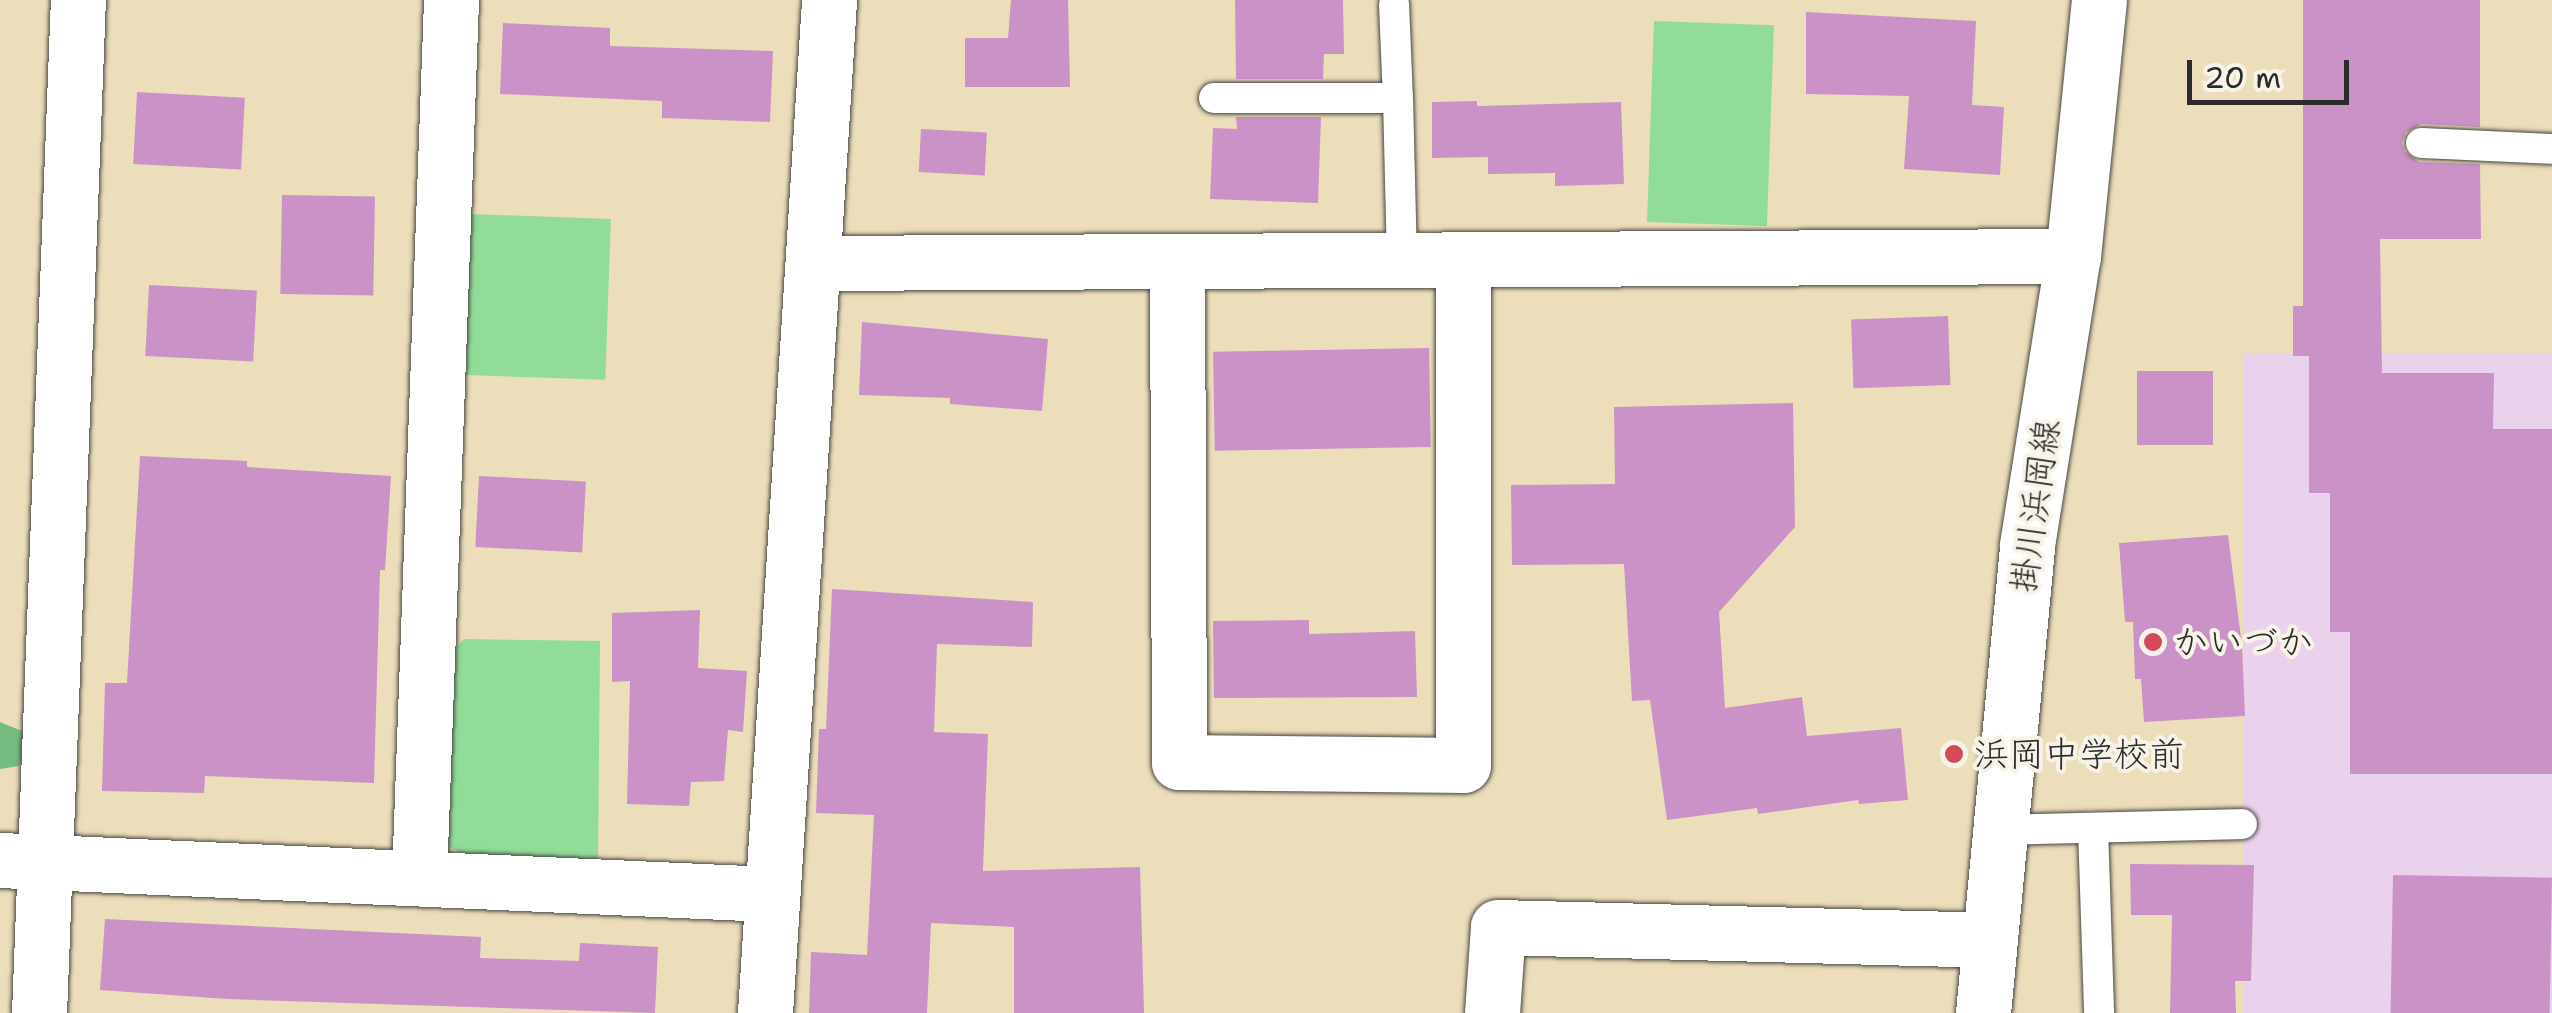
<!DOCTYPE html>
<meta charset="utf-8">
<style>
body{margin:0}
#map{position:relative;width:2552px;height:1013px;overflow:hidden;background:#ecdebb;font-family:"Shantell Sans","Klee One",sans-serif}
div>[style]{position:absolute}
.built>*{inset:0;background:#ead1ec;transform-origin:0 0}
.green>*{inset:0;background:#91dc99;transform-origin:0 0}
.forest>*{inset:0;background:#74bc81}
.building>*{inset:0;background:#cb92c7;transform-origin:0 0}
.roads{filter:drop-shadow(0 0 2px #484641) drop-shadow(0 0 2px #484641)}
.service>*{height:30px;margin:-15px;padding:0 15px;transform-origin:15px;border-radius:15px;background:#fff}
.minor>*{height:55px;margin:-27.5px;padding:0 27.5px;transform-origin:27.5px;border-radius:27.5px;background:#fff}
.tertiary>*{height:55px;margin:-27.5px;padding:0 27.5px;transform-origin:27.5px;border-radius:27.5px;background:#fff}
.primary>*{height:55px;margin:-27.5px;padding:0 27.5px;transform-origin:27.5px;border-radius:27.5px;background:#fff}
.dots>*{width:28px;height:28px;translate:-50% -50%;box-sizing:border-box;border:5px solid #f7f3e8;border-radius:50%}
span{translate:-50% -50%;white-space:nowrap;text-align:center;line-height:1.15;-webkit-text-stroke:8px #f7f3e8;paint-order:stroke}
.street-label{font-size:35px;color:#2b2b2b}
.poi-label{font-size:35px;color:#2b2b2b}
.left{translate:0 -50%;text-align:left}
.scale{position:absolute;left:2187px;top:60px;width:162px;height:45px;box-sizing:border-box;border:5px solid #2b2b2b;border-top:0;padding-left:12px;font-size:30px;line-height:35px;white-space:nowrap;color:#2b2b2b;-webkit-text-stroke:8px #f7f3e8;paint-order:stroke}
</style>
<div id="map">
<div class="built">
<i style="left:2552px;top:353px;width:660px;height:309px;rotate:90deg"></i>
</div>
<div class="green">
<i style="left:1654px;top:21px;width:120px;height:201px;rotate:2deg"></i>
<i style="left:469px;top:214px;width:142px;height:161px;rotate:2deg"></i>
<i style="clip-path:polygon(464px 639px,600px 641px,598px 864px,464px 854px,443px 844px,451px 653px)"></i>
</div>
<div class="forest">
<i style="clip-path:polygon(0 722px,22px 731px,25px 750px,19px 766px,0 769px)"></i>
</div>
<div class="building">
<i style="clip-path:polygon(1011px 0,1068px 0,1070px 87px,965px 87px,965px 38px,1008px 38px)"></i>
<i style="clip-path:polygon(1235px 0,1343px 0,1344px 54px,1324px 54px,1323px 79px,1236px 79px)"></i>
<i style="clip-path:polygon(2303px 0,2480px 0,2480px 127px,2421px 124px,2406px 132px,2402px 143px,2405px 152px,2419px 162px,2480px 164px,2481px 239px,2380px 239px,2382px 373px,2494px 373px,2493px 429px,2552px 429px,2552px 774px,2350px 774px,2350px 632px,2330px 632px,2330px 493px,2309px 493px,2309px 356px,2293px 356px,2293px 306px,2303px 306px)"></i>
<i style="clip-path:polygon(1806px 12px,1976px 21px,1972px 105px,2004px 107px,2000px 175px,1904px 169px,1909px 96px,1806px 94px)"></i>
<i style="clip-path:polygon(503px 23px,610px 28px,610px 46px,773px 51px,770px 122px,662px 118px,662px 101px,500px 94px)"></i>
<i style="left:137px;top:92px;width:108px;height:72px;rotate:3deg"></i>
<i style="clip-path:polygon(1477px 101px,1477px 106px,1621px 102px,1624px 184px,1555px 186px,1555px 173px,1488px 174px,1488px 157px,1432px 158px,1432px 102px)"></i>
<i style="clip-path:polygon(1236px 117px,1321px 117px,1318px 203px,1210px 199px,1213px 128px,1237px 129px)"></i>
<i style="left:921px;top:129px;width:66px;height:43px;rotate:3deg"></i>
<i style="left:282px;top:195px;width:93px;height:99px;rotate:1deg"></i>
<i style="left:149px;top:285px;width:108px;height:71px;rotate:3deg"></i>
<i style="left:1948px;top:316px;width:69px;height:97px;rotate:88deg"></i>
<i style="clip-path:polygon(862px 322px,1048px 339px,1042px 411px,950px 404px,950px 398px,859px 395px)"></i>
<i style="left:1429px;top:348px;width:99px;height:216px;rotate:89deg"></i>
<i style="left:2137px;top:371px;width:76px;height:74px"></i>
<i style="clip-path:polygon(1793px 403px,1795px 527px,1719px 612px,1725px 708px,1802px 697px,1807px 736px,1901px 728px,1908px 800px,1859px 804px,1858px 800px,1758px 814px,1757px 808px,1667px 820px,1650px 700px,1632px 701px,1624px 564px,1512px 565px,1511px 485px,1615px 484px,1614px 407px)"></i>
<i style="clip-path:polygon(140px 456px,247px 461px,247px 467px,391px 476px,385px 570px,380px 570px,374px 783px,205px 776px,204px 793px,102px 791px,105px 683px,127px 683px)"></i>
<i style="left:479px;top:476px;width:107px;height:71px;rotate:3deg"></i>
<i style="clip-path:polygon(2228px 535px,2242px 646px,2245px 716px,2144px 722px,2141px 679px,2135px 679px,2133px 622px,2125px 622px,2119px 543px)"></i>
<i style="clip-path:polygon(832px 589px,1033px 602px,1032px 647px,937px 644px,934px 732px,988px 734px,983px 871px,1140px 867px,1144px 1013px,1014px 1013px,1014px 927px,931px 923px,927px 1013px,809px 1013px,811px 952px,867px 955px,874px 815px,816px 813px,819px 729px,826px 729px)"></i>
<i style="clip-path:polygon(700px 610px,698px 668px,747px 671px,743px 732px,728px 730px,724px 781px,691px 782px,689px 806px,627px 804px,630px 681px,612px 682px,612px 613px)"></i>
<i style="clip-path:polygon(1309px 620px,1309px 634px,1415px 631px,1417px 697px,1214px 698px,1213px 621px)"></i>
<i style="clip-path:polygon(2130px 864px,2254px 865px,2251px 981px,2235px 981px,2236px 1013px,2170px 1013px,2172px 915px,2131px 915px)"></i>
<i style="left:2393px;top:875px;width:159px;height:138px;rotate:1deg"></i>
<i style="clip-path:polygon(105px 919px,481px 937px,480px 958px,579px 961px,580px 943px,658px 947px,655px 1013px,227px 999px,100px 990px)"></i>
</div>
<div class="roads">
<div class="service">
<i style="left:1394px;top:4px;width:94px;rotate:87.6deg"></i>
<i style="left:1214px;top:98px;width:184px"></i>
<i style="left:1398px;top:98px;width:162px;rotate:88.6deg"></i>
<i style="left:2421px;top:143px;width:131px;rotate:2.6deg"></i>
<i style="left:2093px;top:828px;width:185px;rotate:88.1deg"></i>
<i style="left:2000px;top:830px;width:242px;rotate:-1.4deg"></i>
</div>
<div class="minor">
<i style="left:1177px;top:261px;width:501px;rotate:89.77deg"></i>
<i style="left:1179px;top:762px;width:284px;rotate:0.6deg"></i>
<i style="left:1463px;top:765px;width:506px;rotate:-90deg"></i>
<i style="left:816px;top:263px;width:1257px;rotate:-0.32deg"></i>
<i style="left:0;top:860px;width:771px;rotate:2.53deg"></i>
<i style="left:419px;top:878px;width:879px;rotate:-87.91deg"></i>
<i style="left:39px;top:1013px;width:1014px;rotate:-87.8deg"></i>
<i style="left:1492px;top:1013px;width:86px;rotate:-86deg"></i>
<i style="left:1498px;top:927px;width:491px;rotate:1.5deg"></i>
</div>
<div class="tertiary">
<i style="left:765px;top:1013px;width:1015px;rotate:-86.38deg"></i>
</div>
<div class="primary">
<i style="left:1983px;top:1013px;width:470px;rotate:-84.6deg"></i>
<i style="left:2027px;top:545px;width:293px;rotate:-81deg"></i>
<i style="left:2073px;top:256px;width:257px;rotate:-84.2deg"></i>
</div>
</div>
<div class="dots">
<i style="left:2153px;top:642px;background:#d1495b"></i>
<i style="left:1954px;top:754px;background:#d1495b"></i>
</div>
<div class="street-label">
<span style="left:2035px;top:506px;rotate:-82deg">掛川浜岡線</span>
</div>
<div class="poi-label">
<span class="left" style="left:2173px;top:642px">かいづか</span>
<span class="left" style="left:1974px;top:754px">浜岡中学校前</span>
</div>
<div class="scale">20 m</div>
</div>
